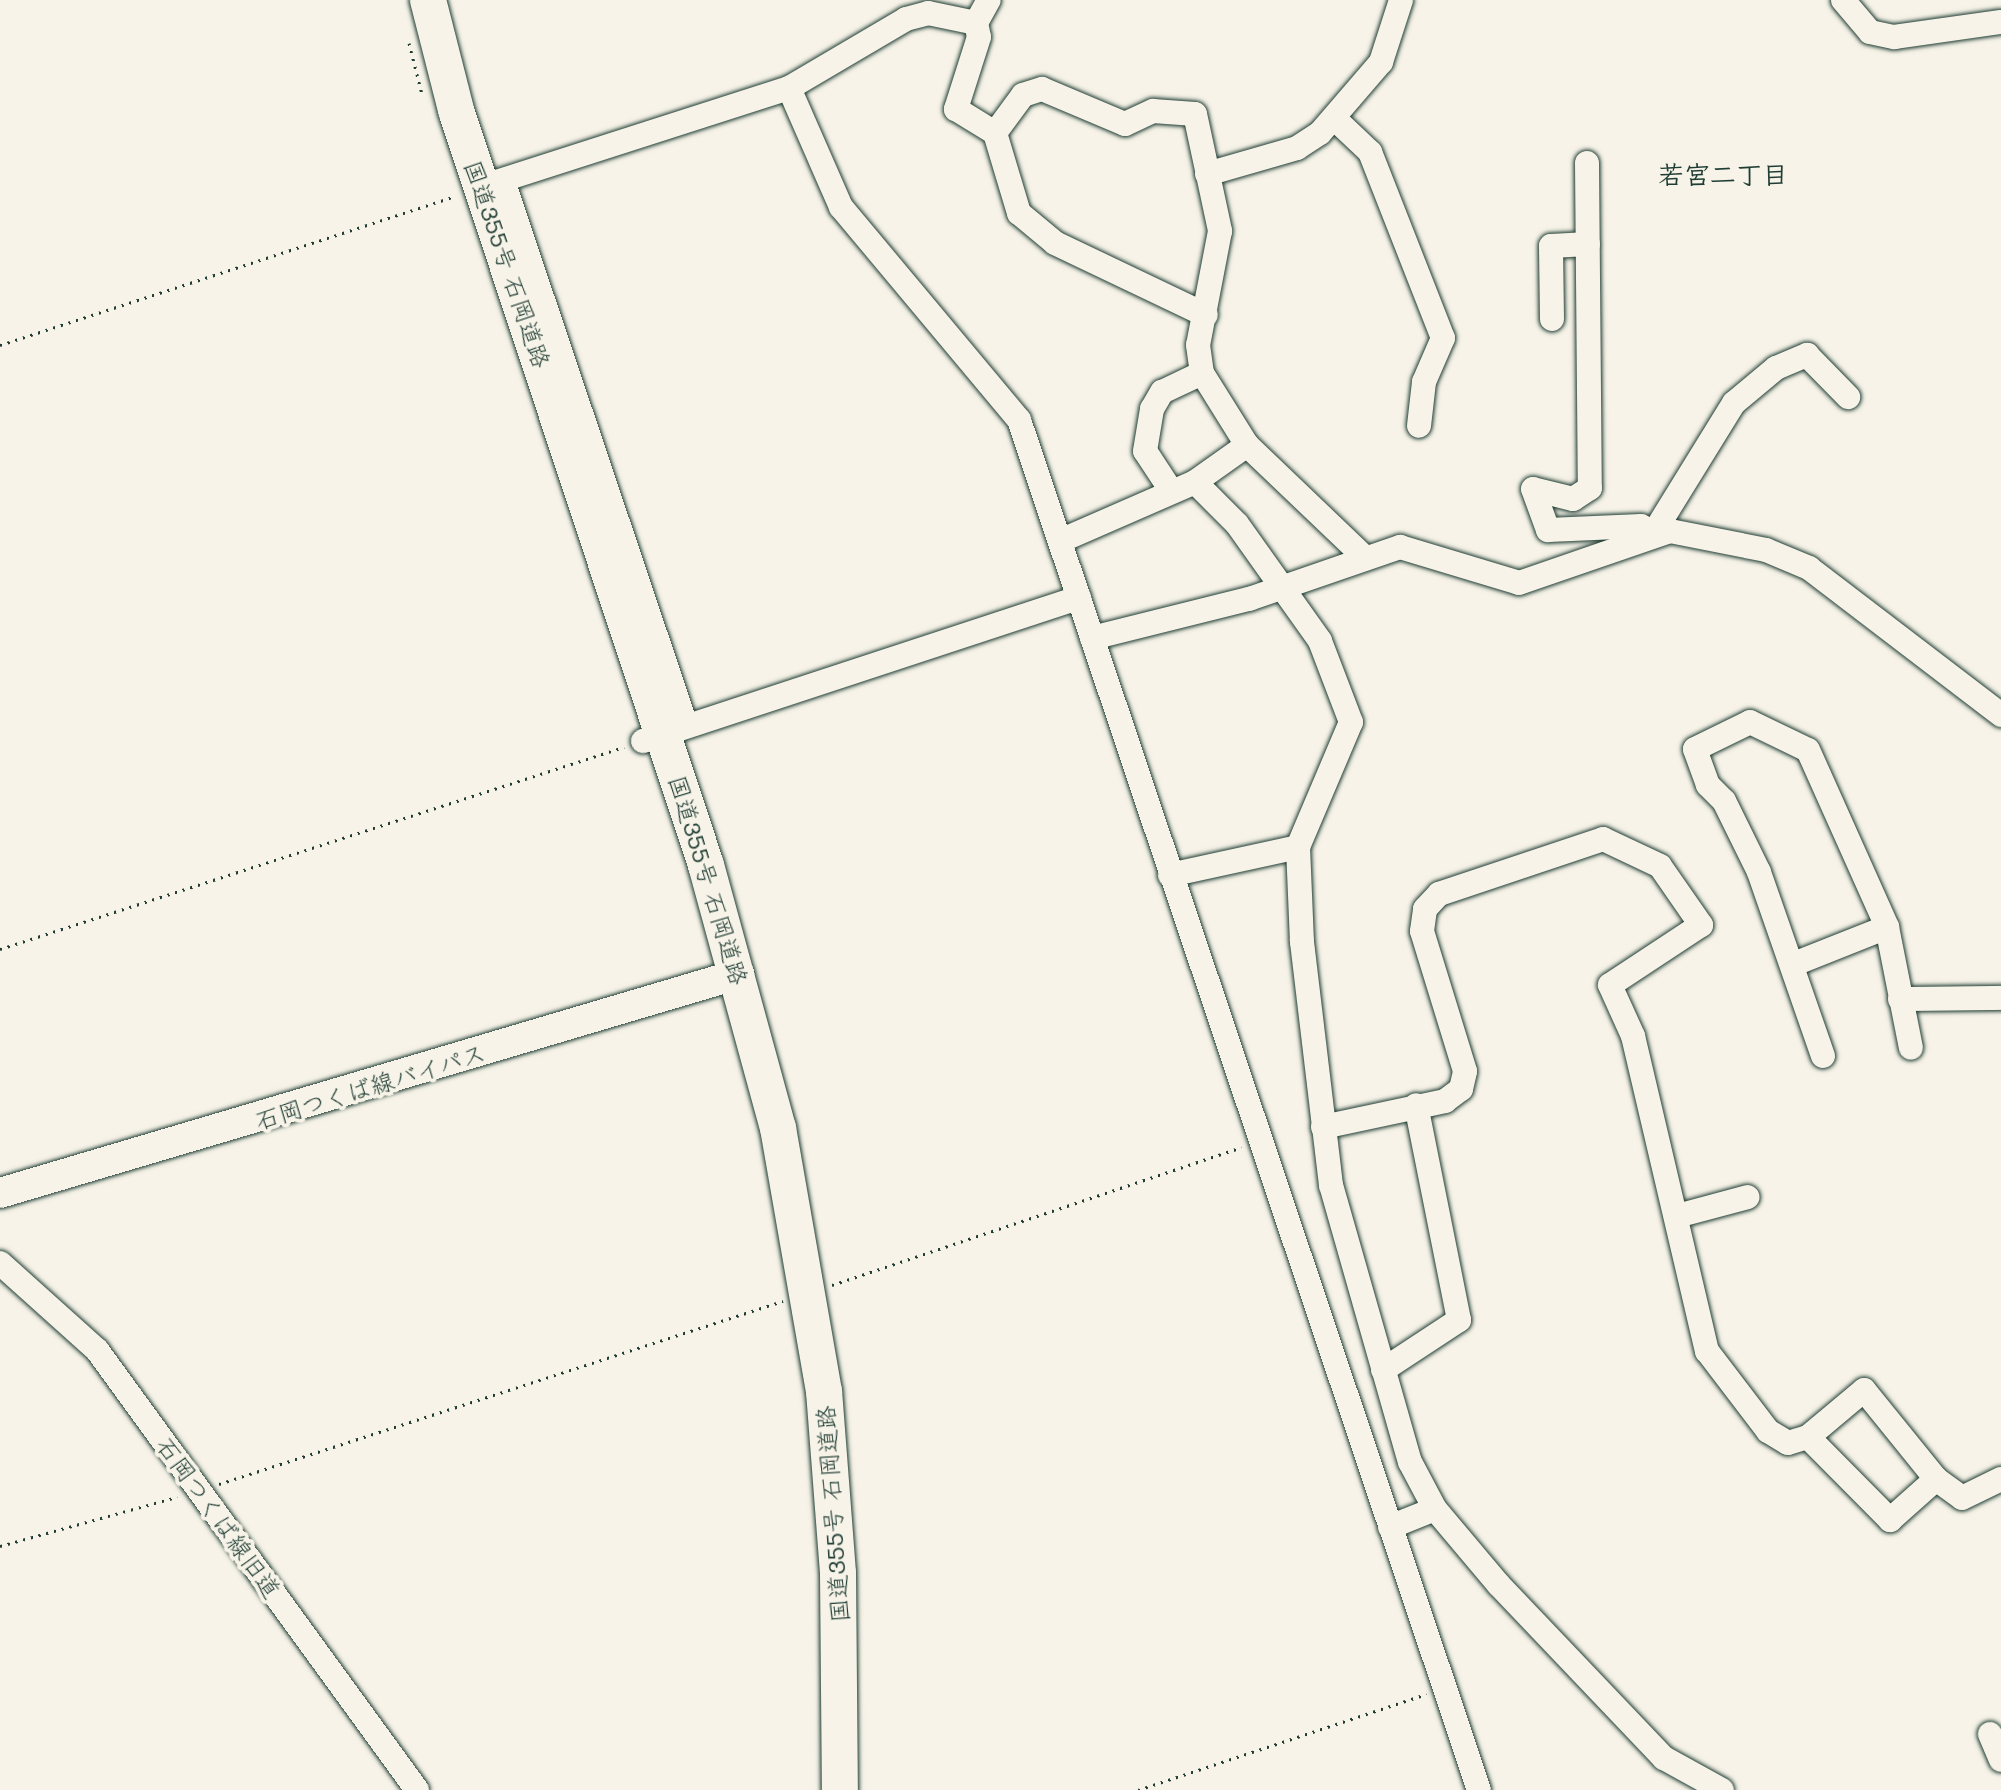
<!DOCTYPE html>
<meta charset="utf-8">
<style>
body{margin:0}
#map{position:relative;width:2001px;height:1790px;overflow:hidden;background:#f7f3e8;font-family:Mali,"Klee One",sans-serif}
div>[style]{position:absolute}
.path>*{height:3px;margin-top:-1.5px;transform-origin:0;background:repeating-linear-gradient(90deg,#1f3d34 0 2px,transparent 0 8px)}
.roads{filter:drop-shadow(0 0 2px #1f3d34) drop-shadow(0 0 2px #1f3d34)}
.minor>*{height:24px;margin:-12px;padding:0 12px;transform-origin:12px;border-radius:12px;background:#f7f3e8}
.major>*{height:30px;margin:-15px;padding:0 15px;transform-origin:15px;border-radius:15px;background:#f7f3e8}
.highway>*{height:36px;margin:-18px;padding:0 18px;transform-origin:18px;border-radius:18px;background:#f7f3e8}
span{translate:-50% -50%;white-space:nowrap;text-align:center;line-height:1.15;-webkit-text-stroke:8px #f7f3e8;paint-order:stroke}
.street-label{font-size:24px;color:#1f3d34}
.neighbourhood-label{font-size:26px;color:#1f3d34;font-weight:700}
</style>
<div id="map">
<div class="path">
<i style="left:409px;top:43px;width:53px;rotate:75.7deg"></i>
<i style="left:0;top:345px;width:479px;rotate:-18.1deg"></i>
<i style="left:0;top:949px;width:656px;rotate:-17.94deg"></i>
<i style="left:832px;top:1285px;width:432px;rotate:-18.6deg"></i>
<i style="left:219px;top:1484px;width:593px;rotate:-17.98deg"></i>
<i style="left:0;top:1546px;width:184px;rotate:-15.5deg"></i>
<i style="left:1138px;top:1790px;width:304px;rotate:-18.4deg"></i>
</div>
<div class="roads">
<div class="minor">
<i style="left:1843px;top:0;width:42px;rotate:49.8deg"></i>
<i style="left:1870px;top:32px;width:25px;rotate:12deg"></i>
<i style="left:1894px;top:37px;width:108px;rotate:-8deg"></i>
<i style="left:976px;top:23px;width:14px;rotate:78deg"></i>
<i style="left:979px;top:37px;width:76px;rotate:107.7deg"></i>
<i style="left:956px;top:109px;width:46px;rotate:31.6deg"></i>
<i style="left:995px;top:133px;width:84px;rotate:73.3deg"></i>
<i style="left:1019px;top:213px;width:47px;rotate:39.8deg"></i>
<i style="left:1055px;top:243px;width:167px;rotate:25.5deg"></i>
<i style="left:789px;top:88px;width:130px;rotate:66.4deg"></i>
<i style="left:841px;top:207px;width:278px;rotate:50.1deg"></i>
<i style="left:1019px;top:420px;width:1445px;rotate:71.44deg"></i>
<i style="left:1334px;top:118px;width:50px;rotate:43.4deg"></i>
<i style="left:1370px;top:152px;width:200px;rotate:68.6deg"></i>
<i style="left:1443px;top:338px;width:48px;rotate:113.4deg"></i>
<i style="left:1424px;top:382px;width:44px;rotate:96.5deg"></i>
<i style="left:995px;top:133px;width:47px;rotate:-53.6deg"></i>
<i style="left:1023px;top:95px;width:20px;rotate:-18deg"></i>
<i style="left:1042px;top:89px;width:90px;rotate:22.9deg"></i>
<i style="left:1125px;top:124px;width:31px;rotate:-25deg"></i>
<i style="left:1153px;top:111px;width:42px;rotate:4.1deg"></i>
<i style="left:1195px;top:114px;width:120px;rotate:77.9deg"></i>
<i style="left:1220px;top:231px;width:116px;rotate:100.9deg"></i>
<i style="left:1198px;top:345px;width:28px;rotate:82deg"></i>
<i style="left:1202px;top:373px;width:85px;rotate:58deg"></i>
<i style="left:1247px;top:445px;width:158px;rotate:43.7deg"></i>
<i style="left:1587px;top:163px;width:325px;rotate:89.5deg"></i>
<i style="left:1590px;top:488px;width:20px;rotate:147deg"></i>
<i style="left:1573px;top:499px;width:41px;rotate:-166deg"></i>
<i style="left:1533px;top:489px;width:44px;rotate:69.9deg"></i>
<i style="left:1548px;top:530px;width:93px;rotate:-2.5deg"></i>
<i style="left:1641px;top:526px;width:14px;rotate:34deg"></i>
<i style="left:1653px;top:534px;width:154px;rotate:-58.3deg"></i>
<i style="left:1734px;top:403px;width:55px;rotate:-39.8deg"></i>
<i style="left:1776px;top:368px;width:34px;rotate:-23deg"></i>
<i style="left:1807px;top:355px;width:59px;rotate:45.7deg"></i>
<i style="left:1207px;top:174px;width:94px;rotate:-16.1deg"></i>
<i style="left:1297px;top:148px;width:27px;rotate:-33deg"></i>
<i style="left:1320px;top:133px;width:94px;rotate:-49.3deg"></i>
<i style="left:1381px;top:62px;width:65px;rotate:-72.1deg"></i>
<i style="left:503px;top:181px;width:574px;rotate:71.41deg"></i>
<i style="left:487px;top:185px;width:317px;rotate:-17.8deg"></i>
<i style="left:789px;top:88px;width:136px;rotate:-30.5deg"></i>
<i style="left:906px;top:19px;width:23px;rotate:-15deg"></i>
<i style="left:928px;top:13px;width:49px;rotate:11.8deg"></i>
<i style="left:976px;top:23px;width:26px;rotate:-61deg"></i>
<i style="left:1552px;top:319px;width:73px;rotate:-90.8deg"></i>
<i style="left:1551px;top:246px;width:37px;rotate:-3deg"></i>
<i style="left:1195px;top:482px;width:64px;rotate:-35.4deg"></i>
<i style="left:1170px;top:489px;width:45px;rotate:-123.3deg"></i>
<i style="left:1145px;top:451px;width:43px;rotate:-80.5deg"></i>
<i style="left:1152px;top:409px;width:20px;rotate:-60deg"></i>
<i style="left:1162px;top:392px;width:44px;rotate:-25.4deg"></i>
<i style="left:1060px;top:541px;width:147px;rotate:-23.6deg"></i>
<i style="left:1195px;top:482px;width:59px;rotate:45deg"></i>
<i style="left:1237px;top:524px;width:143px;rotate:54.6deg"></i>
<i style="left:1320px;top:641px;width:87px;rotate:69.1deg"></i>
<i style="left:1351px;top:722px;width:136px;rotate:113deg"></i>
<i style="left:1298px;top:847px;width:95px;rotate:87.6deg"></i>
<i style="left:1302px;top:942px;width:245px;rotate:83.2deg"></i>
<i style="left:1331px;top:1185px;width:288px;rotate:74.1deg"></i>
<i style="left:1410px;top:1462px;width:53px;rotate:62deg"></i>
<i style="left:1435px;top:1509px;width:99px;rotate:49.9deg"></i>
<i style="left:1499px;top:1585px;width:239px;rotate:46.4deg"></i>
<i style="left:1664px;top:1758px;width:66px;rotate:28.9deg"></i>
<i style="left:1092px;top:638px;width:162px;rotate:-14deg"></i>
<i style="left:1249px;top:599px;width:160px;rotate:-19deg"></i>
<i style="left:1400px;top:547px;width:124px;rotate:16.8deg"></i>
<i style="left:1519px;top:583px;width:160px;rotate:-19deg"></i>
<i style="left:1670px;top:531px;width:98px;rotate:11.2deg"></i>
<i style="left:1766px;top:550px;width:47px;rotate:22.7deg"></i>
<i style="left:1809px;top:568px;width:242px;rotate:37.4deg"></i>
<i style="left:643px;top:741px;width:459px;rotate:-18.2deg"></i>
<i style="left:1170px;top:875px;width:131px;rotate:-12.3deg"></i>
<i style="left:1794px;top:964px;width:100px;rotate:-21.7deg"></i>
<i style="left:1900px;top:999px;width:101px;rotate:-0.6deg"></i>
<i style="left:1823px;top:1056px;width:195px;rotate:-109.2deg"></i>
<i style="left:1759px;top:872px;width:79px;rotate:-116.2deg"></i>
<i style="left:1724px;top:801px;width:23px;rotate:-135deg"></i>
<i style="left:1708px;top:785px;width:38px;rotate:-110deg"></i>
<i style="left:1695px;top:749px;width:61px;rotate:-26.1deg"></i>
<i style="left:1750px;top:722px;width:64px;rotate:25.8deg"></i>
<i style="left:1808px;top:750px;width:194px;rotate:65.9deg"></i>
<i style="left:1887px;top:927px;width:123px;rotate:78.8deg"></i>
<i style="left:1323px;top:1127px;width:125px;rotate:-12deg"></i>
<i style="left:1445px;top:1101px;width:20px;rotate:-37deg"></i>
<i style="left:1461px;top:1089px;width:18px;rotate:-77deg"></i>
<i style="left:1465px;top:1071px;width:146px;rotate:-107.1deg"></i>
<i style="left:1422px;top:931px;width:22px;rotate:-82deg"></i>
<i style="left:1425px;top:909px;width:21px;rotate:-47deg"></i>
<i style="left:1439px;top:894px;width:173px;rotate:-18.5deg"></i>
<i style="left:1603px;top:839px;width:63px;rotate:25.3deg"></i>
<i style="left:1660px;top:866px;width:72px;rotate:55.2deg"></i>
<i style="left:1701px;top:925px;width:109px;rotate:146.6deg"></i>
<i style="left:1610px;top:985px;width:56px;rotate:65.7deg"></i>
<i style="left:1633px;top:1036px;width:324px;rotate:76.8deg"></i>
<i style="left:1707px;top:1351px;width:101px;rotate:52.7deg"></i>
<i style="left:1768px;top:1431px;width:23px;rotate:31deg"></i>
<i style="left:1788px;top:1443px;width:21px;rotate:-17deg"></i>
<i style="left:1808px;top:1437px;width:73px;rotate:-40deg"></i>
<i style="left:1864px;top:1390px;width:114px;rotate:51deg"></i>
<i style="left:1936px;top:1479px;width:32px;rotate:36deg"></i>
<i style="left:1962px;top:1498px;width:43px;rotate:-26deg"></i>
<i style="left:1677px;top:1216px;width:73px;rotate:-15deg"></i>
<i style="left:0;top:1263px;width:130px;rotate:41.9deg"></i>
<i style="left:97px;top:1350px;width:544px;rotate:53.97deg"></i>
<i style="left:1383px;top:1370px;width:91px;rotate:-33.3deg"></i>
<i style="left:1459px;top:1320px;width:219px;rotate:-101.3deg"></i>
<i style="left:1808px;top:1437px;width:117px;rotate:45.3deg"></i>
<i style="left:1890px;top:1520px;width:62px;rotate:-41.7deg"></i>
<i style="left:1390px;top:1527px;width:48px;rotate:-21.8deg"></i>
<i style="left:1990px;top:1734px;width:28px;rotate:67deg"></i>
</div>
<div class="major">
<i style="left:0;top:1193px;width:771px;rotate:-16.51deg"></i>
</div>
<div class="highway">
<i style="left:428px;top:0;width:114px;rotate:75.7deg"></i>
<i style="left:456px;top:110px;width:795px;rotate:71.68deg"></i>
<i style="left:706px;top:865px;width:273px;rotate:74.7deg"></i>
<i style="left:778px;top:1128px;width:267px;rotate:80.1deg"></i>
<i style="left:824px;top:1391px;width:183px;rotate:85.6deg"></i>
<i style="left:838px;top:1573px;width:217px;rotate:89.5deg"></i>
</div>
</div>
<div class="street-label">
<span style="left:508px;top:264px;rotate:71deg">国道355号 石岡道路</span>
<span style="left:709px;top:880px;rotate:73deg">国道355号 石岡道路</span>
<span style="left:370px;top:1086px;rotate:-17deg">石岡つくば線バイパス</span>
<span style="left:832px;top:1514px;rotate:-94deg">国道355号 石岡道路</span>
<span style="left:219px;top:1517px;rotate:54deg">石岡つくば線旧道</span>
</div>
<div class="neighbourhood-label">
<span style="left:1723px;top:175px">若宮二丁目</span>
</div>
</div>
